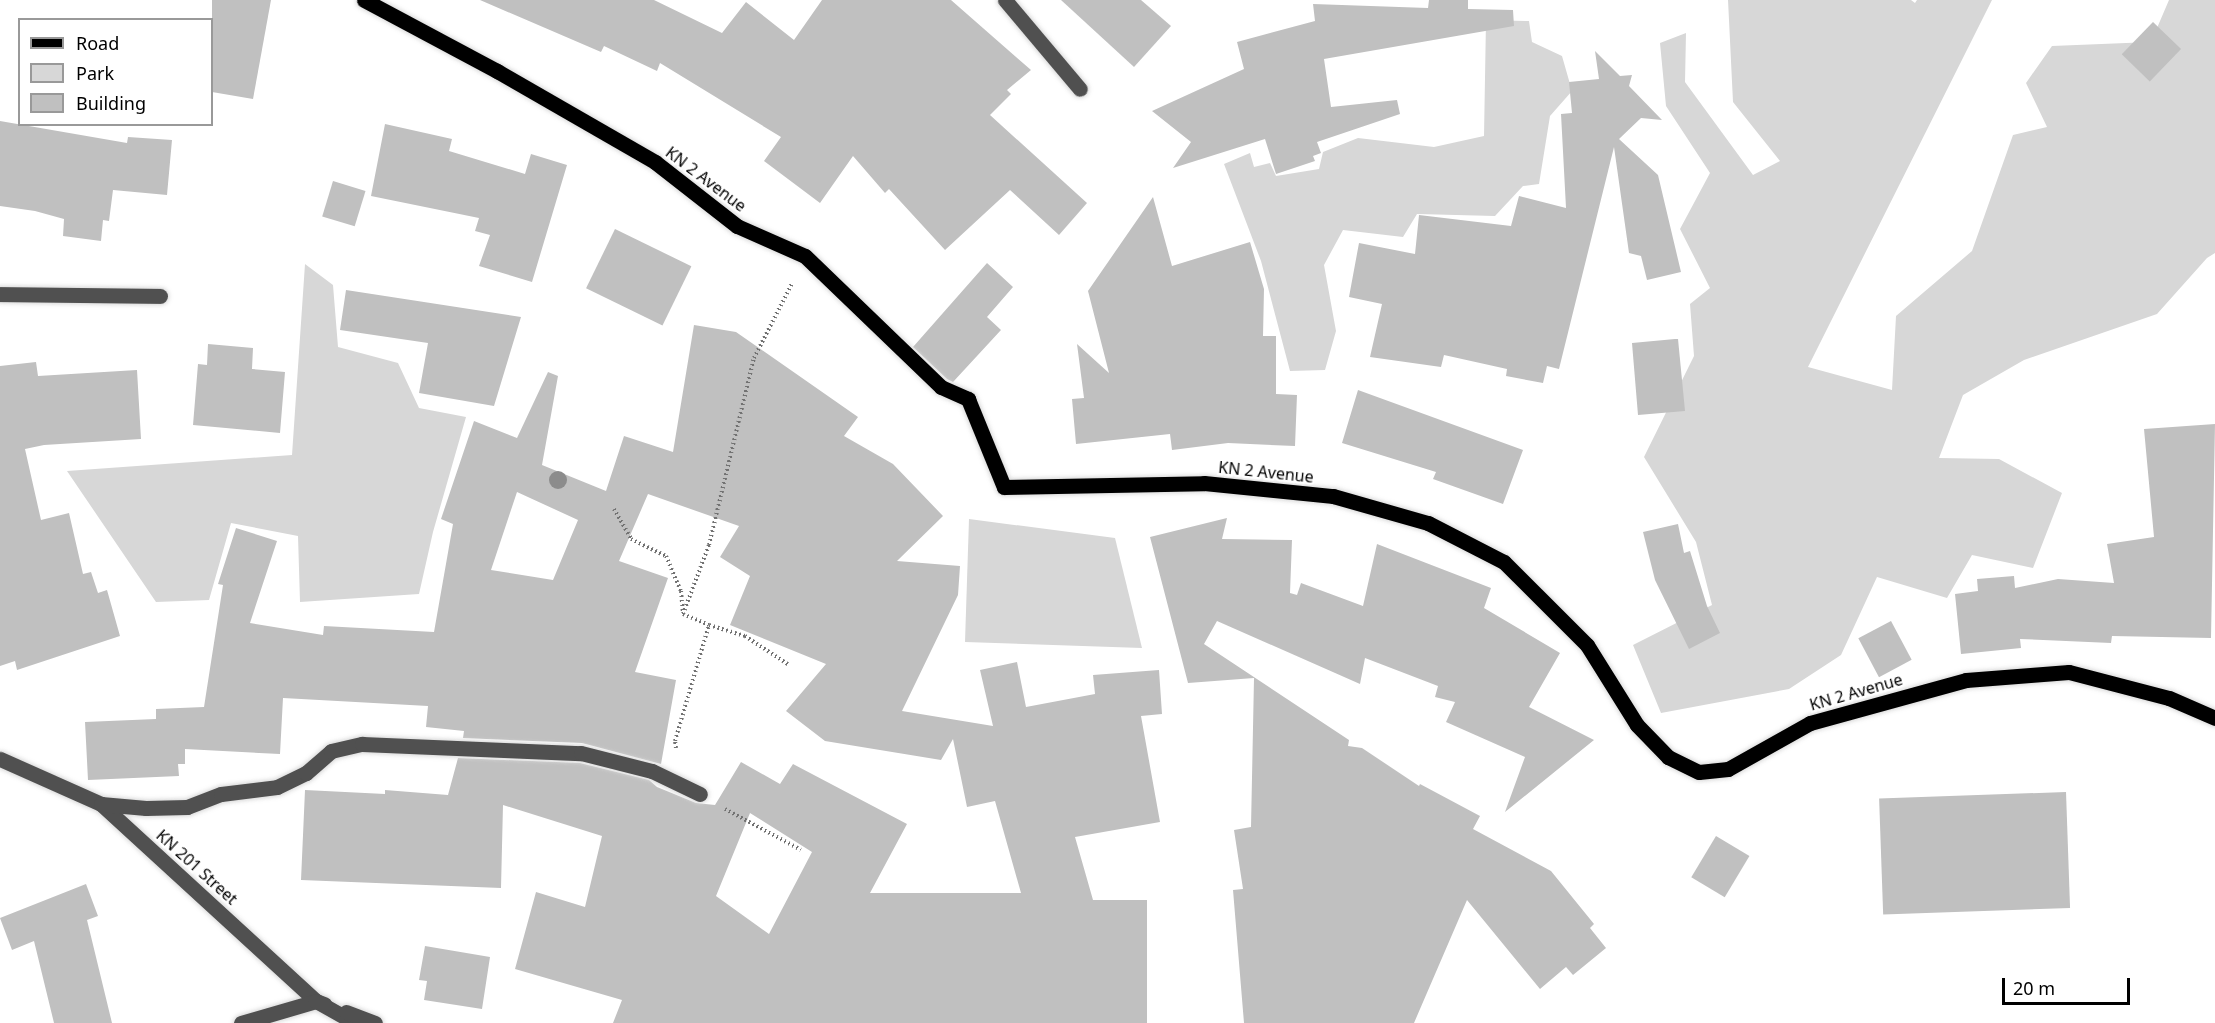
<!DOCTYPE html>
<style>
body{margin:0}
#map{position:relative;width:2215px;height:1023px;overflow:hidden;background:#fff;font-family:"Noto Sans",sans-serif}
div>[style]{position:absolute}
.green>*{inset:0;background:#d7d7d7}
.building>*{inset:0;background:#c0c0c0;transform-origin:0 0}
.path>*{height:4px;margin-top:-2px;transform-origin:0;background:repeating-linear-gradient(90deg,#727272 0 1.5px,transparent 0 4.5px)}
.roads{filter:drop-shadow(0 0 2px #dbdbdb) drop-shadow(0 0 2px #dbdbdb)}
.minor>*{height:15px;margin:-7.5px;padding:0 7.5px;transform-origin:7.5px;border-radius:7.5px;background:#505050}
.major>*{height:15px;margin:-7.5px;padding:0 7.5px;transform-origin:7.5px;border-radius:7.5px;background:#000}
.trees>*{width:18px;height:18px;margin:-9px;border-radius:50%;background:#8c8c8c}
span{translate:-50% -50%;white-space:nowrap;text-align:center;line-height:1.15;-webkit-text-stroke:4.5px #fff;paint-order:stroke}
.street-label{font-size:16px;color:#000}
.legend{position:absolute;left:18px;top:18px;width:195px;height:108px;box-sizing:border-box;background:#fff;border:2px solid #999;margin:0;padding:8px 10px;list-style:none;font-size:18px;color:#000}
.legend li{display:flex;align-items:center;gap:12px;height:30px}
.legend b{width:30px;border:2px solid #999}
.scale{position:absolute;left:2002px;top:978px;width:128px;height:27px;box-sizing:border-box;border:3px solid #000;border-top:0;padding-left:8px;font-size:18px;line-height:21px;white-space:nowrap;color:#000;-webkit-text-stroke:4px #fff;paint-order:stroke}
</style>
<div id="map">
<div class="green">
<i style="clip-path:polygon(1728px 0,1911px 0,1915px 3px,1917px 0,1992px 0,1808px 367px,1892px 390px,1896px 316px,1972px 251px,2013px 135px,2047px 127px,2026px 83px,2052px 46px,2151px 42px,2169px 0,2215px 0,2215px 253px,2207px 258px,2157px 314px,2024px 360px,1963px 395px,1939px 458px,1999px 459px,2062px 493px,2033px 568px,1972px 555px,1947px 598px,1877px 577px,1841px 655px,1789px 689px,1661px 713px,1633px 645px,1712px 605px,1696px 542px,1644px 457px,1694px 356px,1690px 304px,1710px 288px,1680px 229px,1710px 173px,1666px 106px,1660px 43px,1686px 33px,1685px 82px,1753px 175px,1780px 161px,1733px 102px)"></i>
<i style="clip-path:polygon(1486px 20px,1529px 21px,1532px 42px,1562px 56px,1572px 91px,1550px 116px,1539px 184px,1523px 186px,1495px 216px,1417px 214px,1403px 237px,1343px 230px,1324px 265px,1336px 331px,1325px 370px,1290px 371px,1261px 261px,1224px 164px,1250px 153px,1254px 167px,1270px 163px,1276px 176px,1319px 169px,1323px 152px,1358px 138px,1434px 147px,1484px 136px)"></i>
<i style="clip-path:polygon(305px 264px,333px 285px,338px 347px,398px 363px,419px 408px,466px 417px,433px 532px,419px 594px,300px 602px,298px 536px,231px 523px,209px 600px,156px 602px,67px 471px,292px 455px)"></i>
<i style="clip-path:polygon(969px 519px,1115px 538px,1142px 648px,965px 642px)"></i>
</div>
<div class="building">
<i style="clip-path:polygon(212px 0,271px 0,253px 99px,212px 92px)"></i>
<i style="clip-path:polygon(480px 0,654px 0,722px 33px,746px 2px,794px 40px,822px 0,951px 0,1031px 70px,1007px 90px,1011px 94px,990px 115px,1087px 203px,1059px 235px,1010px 190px,945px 250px,889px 189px,885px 193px,853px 156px,820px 203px,764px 161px,781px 137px,660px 63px,657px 71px,604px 46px,601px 52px)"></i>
<i style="clip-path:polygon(1061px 0,1141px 0,1171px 26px,1134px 67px)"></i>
<i style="clip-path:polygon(1429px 0,1468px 0,1468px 9px,1513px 10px,1514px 26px,1324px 59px,1331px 107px,1397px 100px,1400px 114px,1317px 142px,1321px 153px,1313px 156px,1315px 161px,1276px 174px,1265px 139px,1173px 168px,1191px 142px,1152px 111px,1244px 69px,1237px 42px,1315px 21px,1313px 4px,1428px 8px)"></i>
<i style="left:2153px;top:22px;width:39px;height:45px;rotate:44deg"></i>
<i style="clip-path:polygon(1595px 51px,1620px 76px,1632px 75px,1629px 86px,1662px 120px,1641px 118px,1619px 139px,1658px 175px,1681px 272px,1647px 280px,1641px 256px,1629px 253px,1614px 147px,1559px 369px,1547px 366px,1543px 383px,1506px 376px,1507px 369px,1444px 355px,1441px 367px,1370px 357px,1382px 304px,1349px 297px,1359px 243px,1415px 254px,1419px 215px,1511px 226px,1519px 196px,1566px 208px,1561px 114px,1572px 113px,1569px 82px,1599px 79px)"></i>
<i style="clip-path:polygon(0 121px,127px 143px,128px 137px,172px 140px,167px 195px,113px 190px,109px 221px,103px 220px,101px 241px,63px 236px,64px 219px,35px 211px,0 206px)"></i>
<i style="clip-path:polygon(385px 124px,452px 139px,449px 151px,525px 174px,531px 154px,567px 165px,532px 282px,479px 266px,490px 235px,475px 231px,479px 218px,371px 196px)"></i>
<i style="left:333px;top:181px;width:34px;height:37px;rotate:17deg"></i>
<i style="clip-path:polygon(1153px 197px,1172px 266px,1250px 242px,1264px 289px,1263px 336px,1276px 336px,1276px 394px,1297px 395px,1295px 446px,1228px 443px,1172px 450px,1170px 434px,1076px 444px,1072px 399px,1084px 398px,1077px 344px,1109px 373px,1088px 291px)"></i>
<i style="left:615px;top:229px;width:85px;height:66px;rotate:26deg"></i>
<i style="clip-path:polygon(987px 263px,1013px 287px,987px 317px,1001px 330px,953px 382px,947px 379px,913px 347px)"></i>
<i style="clip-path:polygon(346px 290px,521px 317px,494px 406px,419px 393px,428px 343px,340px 330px)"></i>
<i style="clip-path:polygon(evenodd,694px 325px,736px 332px,858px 417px,844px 436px,893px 464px,943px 516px,897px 561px,960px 566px,958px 595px,902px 711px,993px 726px,980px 670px,1017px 662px,1026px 707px,1095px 694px,1093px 675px,1159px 670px,1162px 714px,1141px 716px,1160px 822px,1075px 837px,1093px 900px,1147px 900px,1147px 1023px,613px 1023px,622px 1000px,515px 969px,536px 892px,585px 907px,602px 836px,503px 805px,501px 888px,301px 880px,305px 790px,385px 794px,385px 790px,448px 795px,458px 758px,580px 763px,649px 780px,657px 787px,696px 803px,715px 805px,741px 762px,780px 784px,793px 764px,907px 824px,870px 893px,1021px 893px,995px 801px,967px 807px,953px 739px,941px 760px,825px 741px,786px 711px,826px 664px,730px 625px,750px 576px,720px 557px,739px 526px,648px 494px,619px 561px,668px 578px,635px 672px,676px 680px,661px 764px,582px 743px,463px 738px,464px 731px,426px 727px,428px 706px,283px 698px,280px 754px,185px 749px,185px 764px,178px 764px,179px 776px,88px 780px,85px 722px,156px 719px,156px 709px,204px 707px,223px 585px,218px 584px,236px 528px,277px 541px,250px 623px,323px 635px,324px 626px,434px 632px,453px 524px,441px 519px,474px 421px,517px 438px,548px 372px,558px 376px,542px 465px,606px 491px,624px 436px,673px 452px,694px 325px,517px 492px,578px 520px,553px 580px,491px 570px,517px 492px,694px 325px,750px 813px,812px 852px,769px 934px,716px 896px,750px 813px)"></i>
<i style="clip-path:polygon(1675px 339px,1678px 339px,1685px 411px,1638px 415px,1632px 343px)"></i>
<i style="clip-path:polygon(208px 344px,253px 348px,252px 369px,285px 372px,280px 433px,193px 425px,198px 364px,207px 365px)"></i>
<i style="clip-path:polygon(36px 362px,38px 376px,137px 370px,141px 439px,44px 445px,25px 449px,41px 520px,69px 513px,83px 574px,91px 572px,98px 593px,107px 590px,120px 636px,17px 670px,15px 661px,0 666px,0 366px)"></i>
<i style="clip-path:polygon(1358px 390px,1523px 450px,1503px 504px,1433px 479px,1436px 472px,1342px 443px)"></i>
<i style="clip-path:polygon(2215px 424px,2211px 638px,2112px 636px,2111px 643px,2020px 639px,2021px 648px,1961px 654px,1955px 594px,1978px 591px,1977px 579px,2014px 576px,2015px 588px,2058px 579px,2114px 583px,2107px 544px,2154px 537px,2144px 429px)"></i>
<i style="clip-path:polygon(1227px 518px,1222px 539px,1292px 540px,1290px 593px,1297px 595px,1301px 583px,1363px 606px,1377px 544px,1491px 588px,1484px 608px,1560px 653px,1529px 707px,1594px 740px,1505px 812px,1525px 757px,1446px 722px,1455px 702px,1435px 697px,1438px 686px,1365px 658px,1360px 684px,1217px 621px,1204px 644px,1349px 740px,1348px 746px,1362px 748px,1419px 786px,1420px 784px,1480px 816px,1473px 829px,1551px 871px,1594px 924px,1590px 928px,1606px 948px,1573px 975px,1566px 967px,1540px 989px,1467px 900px,1414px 1023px,1244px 1023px,1233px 890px,1243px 889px,1234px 830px,1251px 827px,1254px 678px,1188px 683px,1150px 537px)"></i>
<i style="clip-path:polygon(1678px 524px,1684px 553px,1690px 551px,1707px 606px,1720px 633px,1689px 649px,1655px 580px,1643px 532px)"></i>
<i style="left:1891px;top:621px;width:44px;height:37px;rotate:62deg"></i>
<i style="left:2066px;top:792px;width:116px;height:187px;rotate:88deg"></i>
<i style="left:1716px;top:836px;width:39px;height:48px;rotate:31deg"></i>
<i style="clip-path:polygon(86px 884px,98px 916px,87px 920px,112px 1023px,54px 1023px,34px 941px,12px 950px,0 918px)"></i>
<i style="clip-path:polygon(425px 946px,490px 957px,482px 1009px,424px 1000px,427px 981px,419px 980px)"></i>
</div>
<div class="path">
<i style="left:614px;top:509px;width:34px;rotate:60deg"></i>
<i style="left:631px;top:539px;width:39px;rotate:26deg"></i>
<i style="left:666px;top:556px;width:38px;rotate:67deg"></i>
<i style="left:681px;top:591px;width:23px;rotate:85deg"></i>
<i style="left:683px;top:614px;width:28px;rotate:23deg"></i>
<i style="left:709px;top:625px;width:38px;rotate:17deg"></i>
<i style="left:745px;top:636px;width:53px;rotate:33.4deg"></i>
<i style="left:683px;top:614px;width:74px;rotate:-69.4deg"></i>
<i style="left:709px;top:545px;width:192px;rotate:-76.5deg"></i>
<i style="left:754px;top:358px;width:84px;rotate:-63.1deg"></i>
<i style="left:676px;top:748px;width:7px;rotate:-98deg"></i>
<i style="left:675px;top:741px;width:121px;rotate:-73.7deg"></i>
<i style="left:725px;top:809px;width:86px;rotate:28.3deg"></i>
</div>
<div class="roads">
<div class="minor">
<i style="left:1005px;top:0;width:116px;rotate:49.9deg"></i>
<i style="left:0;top:294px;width:160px;rotate:0.7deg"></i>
<i style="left:0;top:759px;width:111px;rotate:24deg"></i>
<i style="left:101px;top:804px;width:292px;rotate:42.5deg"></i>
<i style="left:316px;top:1001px;width:45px;rotate:29.4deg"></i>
<i style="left:101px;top:804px;width:45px;rotate:5.1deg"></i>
<i style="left:146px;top:808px;width:41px;rotate:-1.4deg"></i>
<i style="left:187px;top:807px;width:36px;rotate:-21deg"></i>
<i style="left:221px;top:794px;width:56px;rotate:-7.1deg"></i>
<i style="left:277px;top:787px;width:32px;rotate:-26deg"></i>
<i style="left:306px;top:773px;width:33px;rotate:-41deg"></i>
<i style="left:331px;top:751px;width:32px;rotate:-13deg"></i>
<i style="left:362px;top:744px;width:219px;rotate:2.4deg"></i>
<i style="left:581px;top:753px;width:73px;rotate:14.2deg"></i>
<i style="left:652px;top:771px;width:53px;rotate:25.6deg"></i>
<i style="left:346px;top:1012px;width:31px;rotate:21deg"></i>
<i style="left:241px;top:1023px;width:78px;rotate:-16.3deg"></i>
<i style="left:316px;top:1001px;width:9px;rotate:21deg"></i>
</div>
<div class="major">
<i style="left:364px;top:0;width:151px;rotate:28.1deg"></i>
<i style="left:497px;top:71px;width:182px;rotate:29.9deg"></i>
<i style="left:655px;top:162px;width:104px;rotate:38deg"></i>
<i style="left:737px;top:226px;width:74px;rotate:23.8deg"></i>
<i style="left:805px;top:256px;width:189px;rotate:43.9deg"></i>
<i style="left:941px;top:387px;width:30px;rotate:24deg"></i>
<i style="left:968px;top:399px;width:95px;rotate:67.8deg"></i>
<i style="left:1004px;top:487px;width:200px;rotate:-1.1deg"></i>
<i style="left:1204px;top:483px;width:130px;rotate:5.8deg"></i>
<i style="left:1333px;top:496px;width:99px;rotate:15.9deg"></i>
<i style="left:1428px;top:523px;width:85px;rotate:27.2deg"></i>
<i style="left:1504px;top:562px;width:117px;rotate:45deg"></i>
<i style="left:1587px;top:645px;width:94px;rotate:58deg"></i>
<i style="left:1637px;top:725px;width:45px;rotate:45.9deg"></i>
<i style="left:1668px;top:757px;width:34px;rotate:26deg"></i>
<i style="left:1699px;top:772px;width:29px;rotate:-6deg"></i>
<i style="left:1728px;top:769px;width:94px;rotate:-29.3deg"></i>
<i style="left:1810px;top:723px;width:162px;rotate:-15.4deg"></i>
<i style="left:1966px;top:680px;width:103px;rotate:-4.4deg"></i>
<i style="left:2069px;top:672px;width:103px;rotate:14.6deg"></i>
<i style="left:2169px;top:698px;width:50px;rotate:23.5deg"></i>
</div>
</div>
<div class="trees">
<i style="left:558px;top:480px"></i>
</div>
<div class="street-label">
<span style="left:706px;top:179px;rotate:37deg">KN 2 Avenue</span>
<span style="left:1266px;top:472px;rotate:6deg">KN 2 Avenue</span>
<span style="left:1856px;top:692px;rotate:-16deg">KN 2 Avenue</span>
<span style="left:197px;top:867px;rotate:42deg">KN 201 Street</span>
</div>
<ul class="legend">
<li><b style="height:8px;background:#000"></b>Road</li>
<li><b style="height:16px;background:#d7d7d7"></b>Park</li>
<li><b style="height:16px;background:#c0c0c0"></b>Building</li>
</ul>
<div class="scale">20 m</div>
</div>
